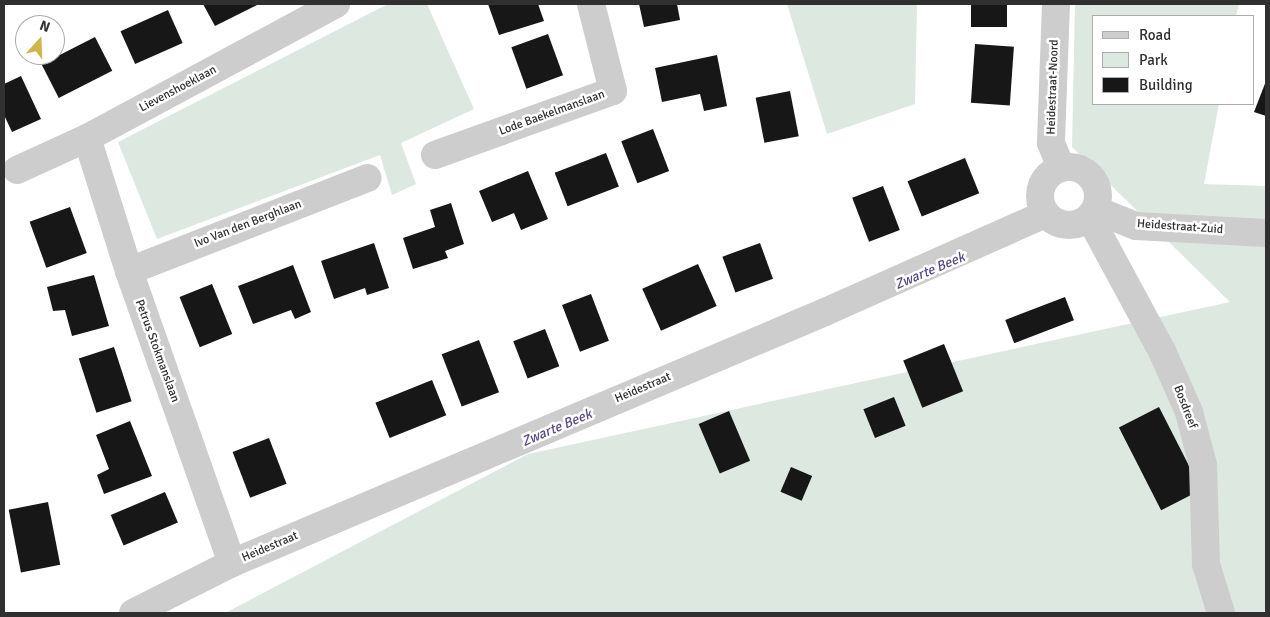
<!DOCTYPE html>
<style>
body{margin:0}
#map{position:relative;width:1270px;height:617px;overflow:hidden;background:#fff;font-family:Signika,sans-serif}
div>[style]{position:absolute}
.green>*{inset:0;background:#dde8e1}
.building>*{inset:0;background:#171717;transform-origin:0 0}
.minor>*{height:28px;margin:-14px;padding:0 14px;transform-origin:14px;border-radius:14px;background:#cdcdcd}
.minor>.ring{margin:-14px;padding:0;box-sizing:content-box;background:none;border:28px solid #cdcdcd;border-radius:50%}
span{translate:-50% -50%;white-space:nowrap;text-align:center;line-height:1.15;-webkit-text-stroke:5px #fff;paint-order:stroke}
.street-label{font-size:12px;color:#303030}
.water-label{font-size:14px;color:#594888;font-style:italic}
.frame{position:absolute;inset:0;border:5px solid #303030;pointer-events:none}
.legend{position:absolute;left:1092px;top:15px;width:162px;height:90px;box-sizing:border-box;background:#fff;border:1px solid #acacac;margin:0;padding:6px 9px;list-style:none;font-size:15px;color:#303030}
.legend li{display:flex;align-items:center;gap:10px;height:25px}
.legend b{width:25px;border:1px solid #acacac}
.north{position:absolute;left:15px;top:15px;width:50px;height:50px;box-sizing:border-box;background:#fff;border:1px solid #acacac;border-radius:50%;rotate:20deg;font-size:14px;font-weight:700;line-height:20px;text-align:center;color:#303030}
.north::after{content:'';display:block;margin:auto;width:18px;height:22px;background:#d0b549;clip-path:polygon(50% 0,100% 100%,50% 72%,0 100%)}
</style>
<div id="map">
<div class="green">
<i style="clip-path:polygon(388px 4px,427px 4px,474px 109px,401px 143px,416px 184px,392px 195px,380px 155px,157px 239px,118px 142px)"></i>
<i style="clip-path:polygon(787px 4px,917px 4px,915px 104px,827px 134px)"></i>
<i style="clip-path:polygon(1075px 4px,1239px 4px,1236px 16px,1094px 16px,1094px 104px,1219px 104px,1204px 184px,1266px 186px,1266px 610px,1263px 613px,225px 613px,528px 454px,1230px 302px,1072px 147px)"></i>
</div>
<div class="building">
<i style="clip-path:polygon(203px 4px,259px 4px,215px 26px)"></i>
<i style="clip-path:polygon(488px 4px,538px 4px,544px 21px,499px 35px)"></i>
<i style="clip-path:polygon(639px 4px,677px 4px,680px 20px,644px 27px)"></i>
<i style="left:971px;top:4px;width:36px;height:23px"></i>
<i style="left:168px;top:10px;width:36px;height:52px;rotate:66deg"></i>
<i style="left:548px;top:34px;width:44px;height:39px;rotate:70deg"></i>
<i style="left:95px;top:37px;width:38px;height:60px;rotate:63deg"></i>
<i style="left:975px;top:44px;width:39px;height:59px;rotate:4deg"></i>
<i style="clip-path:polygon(717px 55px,727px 106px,704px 111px,700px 94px,662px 102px,655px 68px)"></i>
<i style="clip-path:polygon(21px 76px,41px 119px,12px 132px,4px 115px,4px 84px)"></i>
<i style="clip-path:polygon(1266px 81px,1266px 116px,1254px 112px)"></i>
<i style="left:790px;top:91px;width:46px;height:35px;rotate:79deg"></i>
<i style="left:653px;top:129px;width:45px;height:34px;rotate:69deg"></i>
<i style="left:606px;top:153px;width:36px;height:55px;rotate:69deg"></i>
<i style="left:965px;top:158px;width:38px;height:62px;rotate:68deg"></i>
<i style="clip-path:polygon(528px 171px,548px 219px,521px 230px,514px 213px,492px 222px,479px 191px)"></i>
<i style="left:883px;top:186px;width:47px;height:33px;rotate:69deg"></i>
<i style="clip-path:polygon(451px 203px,464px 244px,445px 251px,448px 258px,413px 269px,403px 238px,435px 227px,430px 210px)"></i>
<i style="left:70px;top:207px;width:49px;height:43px;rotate:70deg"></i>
<i style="clip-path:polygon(374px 243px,389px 288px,367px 295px,365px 288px,334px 299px,321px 261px)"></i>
<i style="left:760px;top:243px;width:38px;height:40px;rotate:70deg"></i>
<i style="left:698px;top:264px;width:46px;height:61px;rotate:66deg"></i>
<i style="clip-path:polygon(293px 265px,311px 312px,295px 319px,291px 310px,253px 324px,238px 286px)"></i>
<i style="clip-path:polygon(94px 275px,109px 326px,72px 336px,65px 310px,53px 311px,47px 287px)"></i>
<i style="left:212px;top:284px;width:54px;height:35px;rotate:68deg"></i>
<i style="left:591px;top:294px;width:50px;height:31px;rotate:69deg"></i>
<i style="left:1065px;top:297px;width:25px;height:64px;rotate:69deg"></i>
<i style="left:545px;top:329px;width:40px;height:34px;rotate:69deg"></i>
<i style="left:479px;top:340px;width:56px;height:40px;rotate:69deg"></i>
<i style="left:944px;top:344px;width:51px;height:44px;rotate:68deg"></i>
<i style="left:114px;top:347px;width:57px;height:37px;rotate:72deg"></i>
<i style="left:432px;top:380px;width:38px;height:61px;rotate:68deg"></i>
<i style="left:894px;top:397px;width:31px;height:33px;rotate:68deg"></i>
<i style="left:1159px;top:407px;width:93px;height:45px;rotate:63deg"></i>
<i style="left:729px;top:411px;width:54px;height:33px;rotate:67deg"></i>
<i style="clip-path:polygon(130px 421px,152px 476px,104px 494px,97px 475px,109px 469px,96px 435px)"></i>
<i style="left:269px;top:438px;width:49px;height:39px;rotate:69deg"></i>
<i style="left:791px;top:467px;width:23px;height:27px;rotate:23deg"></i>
<i style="left:165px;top:492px;width:33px;height:59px;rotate:67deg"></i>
<i style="left:48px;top:502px;width:64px;height:40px;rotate:79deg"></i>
</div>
<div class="minor">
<i style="left:1056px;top:4px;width:139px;rotate:92.1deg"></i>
<i style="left:1051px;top:143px;width:27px;rotate:68deg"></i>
<i style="left:87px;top:138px;width:139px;rotate:72.5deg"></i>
<i style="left:129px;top:271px;width:310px;rotate:70.6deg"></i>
<i style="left:435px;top:155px;width:189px;rotate:-19.8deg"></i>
<i style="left:613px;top:91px;width:90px;rotate:-104.2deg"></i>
<i class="ring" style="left:1040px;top:167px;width:30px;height:30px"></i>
<i style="left:17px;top:170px;width:77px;rotate:-24.6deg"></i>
<i style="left:87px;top:138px;width:283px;rotate:-28.3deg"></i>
<i style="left:1096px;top:210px;width:43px;rotate:21.8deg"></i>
<i style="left:1136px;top:226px;width:130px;rotate:3.1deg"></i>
<i style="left:1090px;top:218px;width:151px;rotate:61.6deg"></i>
<i style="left:1162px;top:351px;width:67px;rotate:66.1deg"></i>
<i style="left:1189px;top:412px;width:55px;rotate:75.2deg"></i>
<i style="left:1203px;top:465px;width:99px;rotate:88.3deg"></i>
<i style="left:1206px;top:564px;width:51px;rotate:73deg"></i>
<i style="left:129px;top:271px;width:256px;rotate:-21.3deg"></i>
<i style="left:133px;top:613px;width:111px;rotate:-26.8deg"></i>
<i style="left:232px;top:563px;width:644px;rotate:-22.94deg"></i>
<i style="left:825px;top:312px;width:241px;rotate:-24deg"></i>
</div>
<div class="street-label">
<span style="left:1053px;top:87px;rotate:-88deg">Heidestraat-Noord</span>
<span style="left:178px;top:89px;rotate:-28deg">Lievenshoeklaan</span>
<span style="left:552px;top:113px;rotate:-20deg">Lode Baekelmanslaan</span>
<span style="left:248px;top:224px;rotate:-21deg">Ivo Van den Berghlaan</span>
<span style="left:1180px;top:227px;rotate:4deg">Heidestraat-Zuid</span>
<span style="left:157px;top:351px;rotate:70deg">Petrus Stokmanslaan</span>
<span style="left:643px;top:388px;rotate:-23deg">Heidestraat</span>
<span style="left:1185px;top:407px;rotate:69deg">Bosdreef</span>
<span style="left:270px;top:547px;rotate:-23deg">Heidestraat</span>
</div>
<div class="water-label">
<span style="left:930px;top:271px;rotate:-23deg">Zwarte Beek</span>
<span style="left:557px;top:428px;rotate:-23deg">Zwarte Beek</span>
</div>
<div class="frame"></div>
<ul class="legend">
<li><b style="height:6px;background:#cdcdcd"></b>Road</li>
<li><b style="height:14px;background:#dde8e1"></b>Park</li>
<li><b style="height:14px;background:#171717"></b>Building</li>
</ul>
<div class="north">N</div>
</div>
